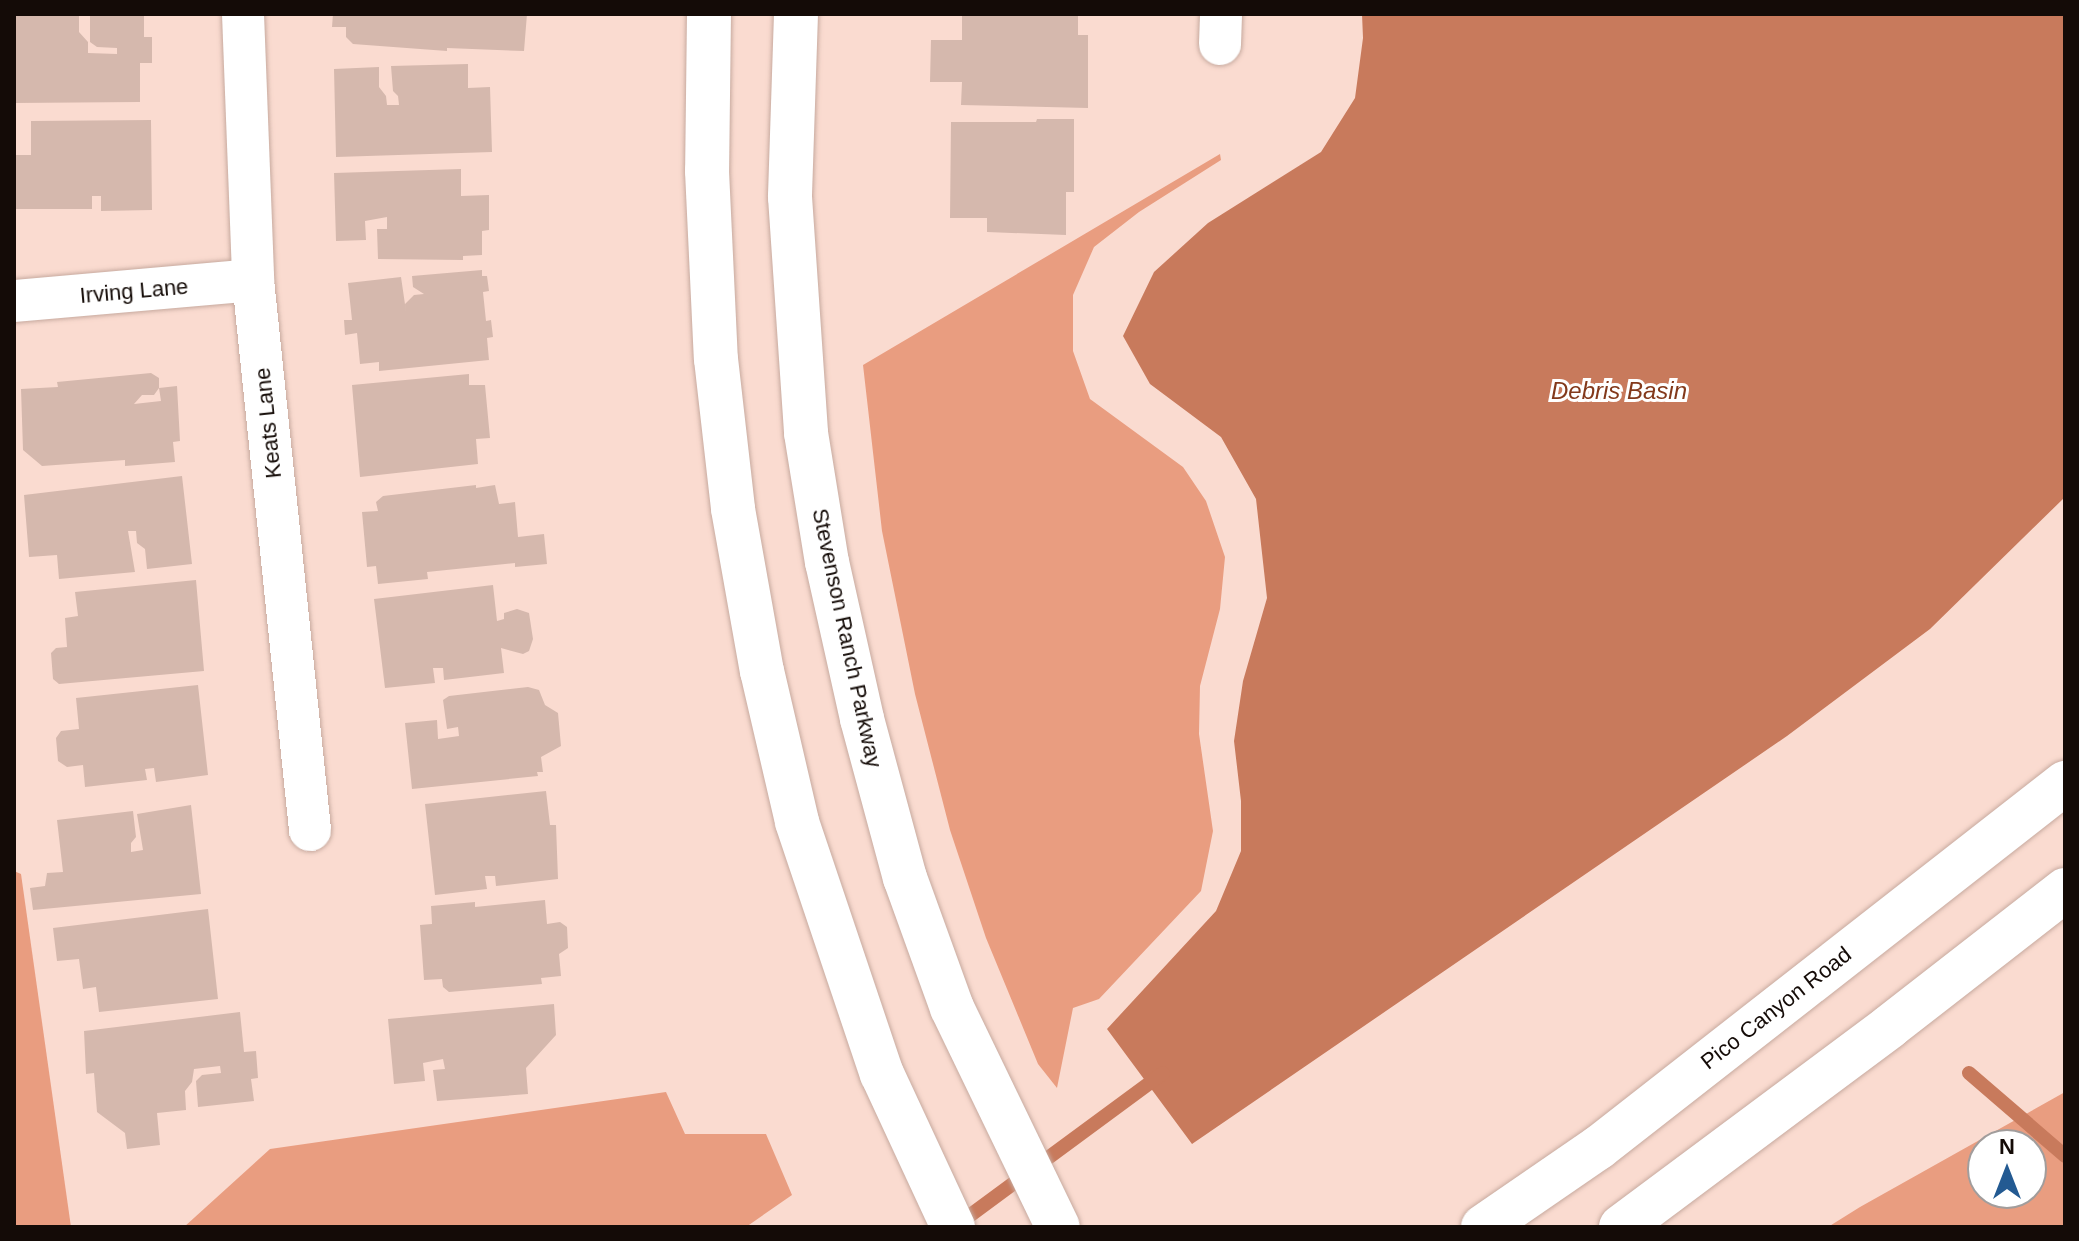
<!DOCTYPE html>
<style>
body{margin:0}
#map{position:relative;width:2079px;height:1241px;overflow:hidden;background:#fadbd0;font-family:Arial,sans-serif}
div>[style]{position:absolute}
.green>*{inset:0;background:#e99d80}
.water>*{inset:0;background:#c87a5c}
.stream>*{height:14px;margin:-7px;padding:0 7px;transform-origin:7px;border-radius:7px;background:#c87a5c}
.building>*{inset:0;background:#d5b8ad}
.roads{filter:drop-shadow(0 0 2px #c7aa9f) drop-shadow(0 0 2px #c7aa9f)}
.minor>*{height:42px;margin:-21px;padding:0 21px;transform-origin:21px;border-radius:21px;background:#fff}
.secondary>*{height:44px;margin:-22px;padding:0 22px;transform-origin:22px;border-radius:22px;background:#fff}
span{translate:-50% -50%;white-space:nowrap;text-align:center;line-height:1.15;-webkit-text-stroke:6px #fff;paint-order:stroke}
.street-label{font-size:22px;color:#140b07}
.water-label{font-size:24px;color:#83391b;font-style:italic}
.frame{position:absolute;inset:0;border:16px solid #140b07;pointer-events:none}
.north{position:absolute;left:1967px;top:1129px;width:80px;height:80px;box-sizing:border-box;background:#fff;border:2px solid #a19d9c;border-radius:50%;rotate:0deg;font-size:22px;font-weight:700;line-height:32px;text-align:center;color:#140b07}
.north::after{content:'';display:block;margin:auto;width:28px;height:36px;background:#235a92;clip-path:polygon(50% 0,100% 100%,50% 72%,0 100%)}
</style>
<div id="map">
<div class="green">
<i style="clip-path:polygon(1220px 154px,1221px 160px,1139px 212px,1094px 247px,1073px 295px,1073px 351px,1090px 399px,1183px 467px,1206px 501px,1225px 557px,1220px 609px,1200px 686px,1199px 734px,1213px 831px,1201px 891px,1099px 999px,1073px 1008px,1057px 1088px,1038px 1064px,986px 938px,950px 830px,915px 694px,882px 531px,863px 365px)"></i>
<i style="clip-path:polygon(14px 871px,21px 874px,71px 1227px,14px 1227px)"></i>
<i style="clip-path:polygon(666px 1092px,685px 1134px,766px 1134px,792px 1195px,746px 1227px,184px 1227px,270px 1149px)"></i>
<i style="clip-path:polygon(evenodd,2065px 1092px,2065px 1227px,1828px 1227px,1860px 1207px,2065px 1092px,1983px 1145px,2031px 1145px,2031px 1193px,1983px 1193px,1983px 1145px)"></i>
</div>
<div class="water">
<i style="clip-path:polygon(1362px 14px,2065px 14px,2065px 497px,1930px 629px,1787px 736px,1192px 1144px,1107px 1029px,1216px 911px,1241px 851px,1241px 801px,1234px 741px,1243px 681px,1267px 598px,1256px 499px,1221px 437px,1150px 384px,1123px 336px,1154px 272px,1208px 223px,1321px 152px,1355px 98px,1363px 38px)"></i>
</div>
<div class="stream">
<i style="left:1969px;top:1073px;width:127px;rotate:40.8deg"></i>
<i style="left:957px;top:1225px;width:256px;rotate:-36.4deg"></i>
</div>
<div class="building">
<i style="clip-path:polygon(14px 14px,79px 14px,79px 32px,88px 42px,88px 53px,117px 54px,117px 48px,97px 47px,90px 42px,90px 15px,144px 14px,144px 37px,152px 37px,152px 63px,140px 63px,140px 102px,14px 103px)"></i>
<i style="clip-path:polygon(333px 14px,527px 14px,524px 51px,447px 48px,447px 51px,353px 44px,346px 37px,346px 27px,332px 27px)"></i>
<i style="clip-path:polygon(962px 14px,1078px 14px,1078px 35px,1088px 35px,1088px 108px,961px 105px,962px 82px,930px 82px,931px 40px,962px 40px)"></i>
<i style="clip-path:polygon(468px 64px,468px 88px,490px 87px,492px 152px,336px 157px,334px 69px,379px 67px,379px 87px,386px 96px,387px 105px,399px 105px,398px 96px,393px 91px,391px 66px)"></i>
<i style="clip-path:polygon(1037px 119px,1074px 119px,1074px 192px,1066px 192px,1066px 235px,987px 232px,987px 218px,950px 218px,951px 122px,1036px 122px)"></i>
<i style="clip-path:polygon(151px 120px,152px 210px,101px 211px,101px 196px,92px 196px,92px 209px,14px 209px,14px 155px,31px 155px,31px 121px)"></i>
<i style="clip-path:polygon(461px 169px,461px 196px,489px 195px,489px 230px,482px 231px,482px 255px,463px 256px,463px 260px,378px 259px,377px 229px,387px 229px,387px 217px,365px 221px,366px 240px,336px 241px,334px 173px)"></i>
<i style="clip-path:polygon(482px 270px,482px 276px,487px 276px,489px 291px,483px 292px,486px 321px,491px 320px,493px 337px,487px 338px,489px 360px,379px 371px,379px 362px,360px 364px,357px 333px,345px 335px,344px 320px,352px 320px,348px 283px,401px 277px,407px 318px,405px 304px,414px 295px,424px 294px,413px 287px,412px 276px)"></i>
<i style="clip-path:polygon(evenodd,151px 373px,159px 378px,159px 388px,177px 386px,180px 441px,173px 442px,175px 462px,125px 466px,125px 460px,42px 466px,23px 450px,21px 389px,58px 387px,57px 382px,151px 373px,159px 388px,161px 401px,134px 404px,142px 395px,154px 395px,159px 388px)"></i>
<i style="clip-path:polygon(469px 374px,469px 385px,485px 385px,490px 438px,476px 439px,478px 464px,360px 477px,352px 385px)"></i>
<i style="clip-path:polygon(182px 476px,192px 564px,147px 569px,145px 549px,137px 543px,136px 531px,128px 531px,135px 572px,59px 579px,57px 555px,29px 557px,24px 495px)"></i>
<i style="clip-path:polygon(476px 485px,476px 488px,495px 485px,499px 504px,515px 502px,518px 537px,544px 534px,547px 564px,515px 567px,515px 563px,427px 572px,428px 579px,378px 584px,376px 566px,367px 567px,362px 512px,378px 511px,376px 502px,383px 496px)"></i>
<i style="clip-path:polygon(196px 580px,204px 671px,59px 684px,53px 679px,51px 653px,56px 648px,67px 647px,65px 618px,78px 616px,75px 592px)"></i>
<i style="clip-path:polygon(493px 585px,497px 621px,504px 619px,504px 613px,517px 609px,529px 613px,533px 639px,529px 651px,523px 654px,501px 648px,504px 673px,444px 680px,443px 668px,433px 668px,435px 683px,385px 688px,374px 599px)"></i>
<i style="clip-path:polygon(198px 685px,208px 775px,156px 782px,154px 768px,145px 769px,147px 780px,85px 787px,83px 765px,67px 767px,58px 761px,56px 738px,61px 731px,79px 729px,76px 698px)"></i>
<i style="clip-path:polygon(528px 687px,539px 690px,545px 705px,558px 713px,561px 746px,541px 757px,543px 772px,537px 772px,538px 776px,412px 789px,405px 723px,437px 720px,438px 739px,459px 736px,458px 727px,447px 729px,443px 700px,449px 696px)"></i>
<i style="clip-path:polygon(546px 791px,550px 825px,556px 825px,558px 879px,496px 886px,495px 876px,485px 876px,487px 889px,435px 895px,425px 804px)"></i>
<i style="clip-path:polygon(191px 805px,201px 894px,33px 910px,30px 888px,45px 886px,47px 873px,63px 872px,57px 820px,133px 811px,136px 837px,131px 843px,131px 852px,143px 850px,137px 814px)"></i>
<i style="clip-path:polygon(545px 900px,547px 924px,560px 922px,567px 927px,568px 948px,559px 954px,561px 976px,541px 978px,542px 984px,449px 992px,443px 987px,442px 979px,424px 980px,420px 925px,432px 924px,431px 906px,475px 902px,475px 907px)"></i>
<i style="clip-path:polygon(208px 909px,218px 999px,99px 1012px,96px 987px,83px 989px,79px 959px,57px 961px,53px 928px)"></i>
<i style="clip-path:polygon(554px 1004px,556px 1035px,526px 1068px,528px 1094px,437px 1101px,433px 1070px,445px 1069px,443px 1059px,423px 1063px,425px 1081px,394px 1084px,388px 1019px)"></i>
<i style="clip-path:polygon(240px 1012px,244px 1052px,256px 1051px,258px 1078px,251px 1079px,254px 1101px,198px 1107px,196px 1081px,202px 1075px,221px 1073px,220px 1066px,194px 1069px,192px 1082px,185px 1091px,186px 1110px,157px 1113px,160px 1145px,127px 1149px,125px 1133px,97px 1112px,94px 1073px,86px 1074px,84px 1031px)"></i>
</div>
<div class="roads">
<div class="minor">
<i style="left:243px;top:14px;width:266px;rotate:87.8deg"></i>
<i style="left:253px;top:280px;width:553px;rotate:84.08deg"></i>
<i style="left:1220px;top:44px;width:30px;rotate:-88deg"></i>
<i style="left:14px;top:301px;width:240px;rotate:-5deg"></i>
</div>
<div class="secondary">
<i style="left:709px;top:14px;width:157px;rotate:90.7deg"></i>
<i style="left:707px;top:171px;width:188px;rotate:87.3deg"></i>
<i style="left:716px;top:359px;width:151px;rotate:83.5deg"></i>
<i style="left:733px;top:509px;width:165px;rotate:79.9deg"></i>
<i style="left:762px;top:671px;width:155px;rotate:76.9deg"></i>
<i style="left:797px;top:822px;width:266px;rotate:71.4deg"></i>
<i style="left:882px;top:1074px;width:169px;rotate:65.1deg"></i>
<i style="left:796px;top:14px;width:183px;rotate:91.9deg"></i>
<i style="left:790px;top:197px;width:237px;rotate:86.1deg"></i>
<i style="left:806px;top:433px;width:131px;rotate:80.8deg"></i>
<i style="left:827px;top:562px;width:161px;rotate:77.4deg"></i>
<i style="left:862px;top:719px;width:165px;rotate:74.9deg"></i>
<i style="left:905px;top:878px;width:138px;rotate:70.1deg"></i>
<i style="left:952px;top:1008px;width:243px;rotate:64.2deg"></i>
<i style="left:1483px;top:1227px;width:140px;rotate:-34.5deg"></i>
<i style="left:1598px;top:1148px;width:593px;rotate:-38.01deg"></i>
<i style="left:1621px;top:1227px;width:334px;rotate:-36.7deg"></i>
<i style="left:1889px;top:1027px;width:223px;rotate:-37.9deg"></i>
</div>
</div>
<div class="street-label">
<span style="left:134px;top:291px;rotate:-5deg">Irving Lane</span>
<span style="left:268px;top:423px;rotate:-96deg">Keats Lane</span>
<span style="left:847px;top:638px;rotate:78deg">Stevenson Ranch Parkway</span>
<span style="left:1776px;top:1008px;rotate:-38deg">Pico Canyon Road</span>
</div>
<div class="water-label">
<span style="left:1619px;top:391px">Debris Basin</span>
</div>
<div class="frame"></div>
<div class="north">N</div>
</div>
